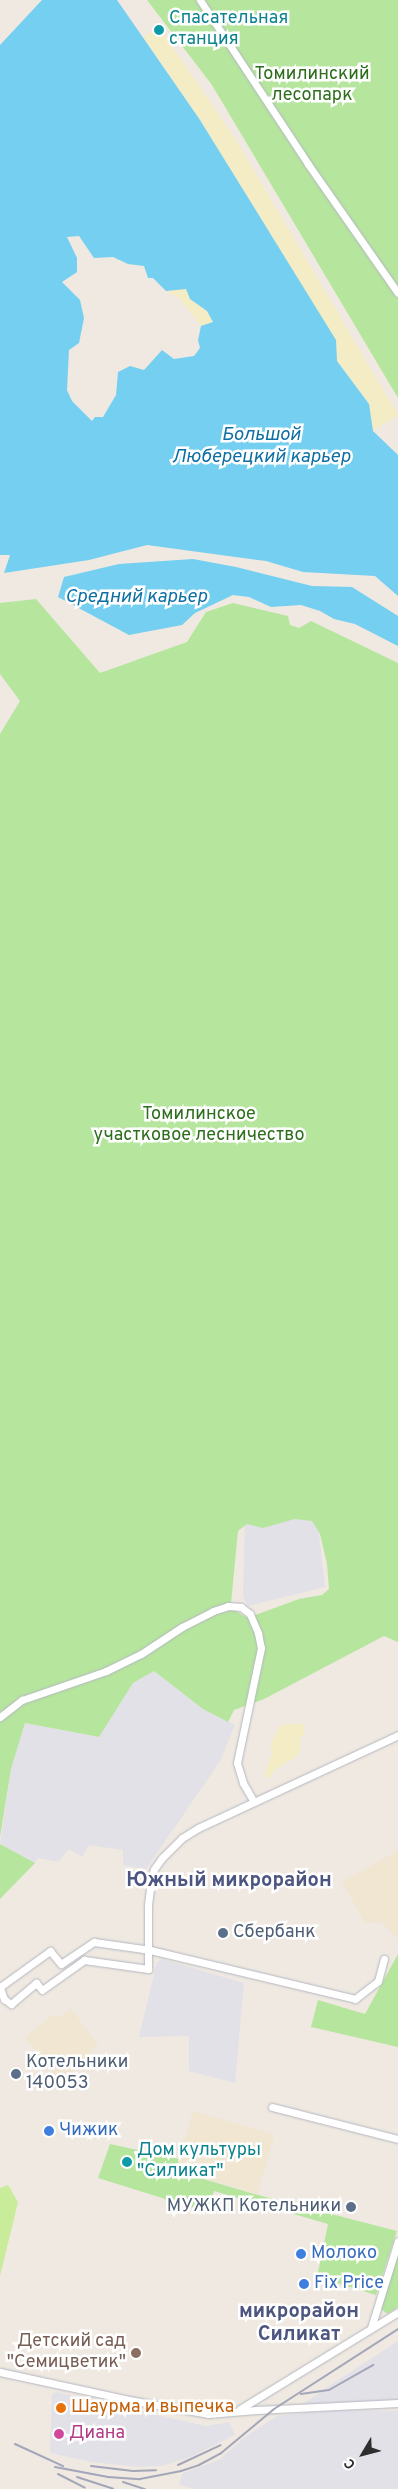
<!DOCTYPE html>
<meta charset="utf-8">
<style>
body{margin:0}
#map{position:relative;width:398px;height:2489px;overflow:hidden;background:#efe9e1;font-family:Overpass,sans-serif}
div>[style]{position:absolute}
.industrial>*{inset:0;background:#e3e1e8}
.education>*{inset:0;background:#f0e6d1;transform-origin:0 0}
.green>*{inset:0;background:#b6e59e}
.sand>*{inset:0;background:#f3ecc5}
.pitch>*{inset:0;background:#c9ec9a}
.water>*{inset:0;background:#75cff0}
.roads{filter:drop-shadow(0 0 1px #b4b7c1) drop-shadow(0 0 1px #b4b7c1)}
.minor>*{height:7px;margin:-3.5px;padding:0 3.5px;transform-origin:3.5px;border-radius:3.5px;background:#fff}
.rail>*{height:2px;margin:-1px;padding:0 1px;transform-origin:1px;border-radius:1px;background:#a3a6b8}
.dots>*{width:14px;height:14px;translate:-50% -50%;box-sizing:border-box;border:2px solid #fff;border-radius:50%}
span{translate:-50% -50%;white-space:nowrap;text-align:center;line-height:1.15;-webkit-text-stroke:5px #fff;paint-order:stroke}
.culture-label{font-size:18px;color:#0d838f}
.left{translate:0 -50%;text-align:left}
.park-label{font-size:18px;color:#2c6e1b}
.service-label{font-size:18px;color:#4e5e75}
.right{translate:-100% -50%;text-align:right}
.shop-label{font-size:18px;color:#366cbe}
.education-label{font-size:18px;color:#785e54}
.food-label{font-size:18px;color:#c56008}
.hotel-label{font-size:18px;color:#b23c85}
.water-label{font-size:19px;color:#0d6fa3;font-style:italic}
.quarter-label{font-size:20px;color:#4d5680;font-weight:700}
.north{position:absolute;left:338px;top:2429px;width:50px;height:50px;-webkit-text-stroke:4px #fff;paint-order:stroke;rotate:233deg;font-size:14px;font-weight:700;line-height:20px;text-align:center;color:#2e2e2e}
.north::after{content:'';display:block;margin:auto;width:18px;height:22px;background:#2e2e2e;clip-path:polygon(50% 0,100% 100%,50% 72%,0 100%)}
</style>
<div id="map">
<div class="industrial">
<i style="clip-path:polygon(315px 1498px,325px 1587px,248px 1606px,243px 1597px,245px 1509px)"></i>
<i style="clip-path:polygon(154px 1671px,203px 1709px,235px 1725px,221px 1759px,210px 1776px,146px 1869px,123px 1865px,123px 1850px,89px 1845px,82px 1857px,69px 1849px,58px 1862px,38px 1858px,35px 1863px,0 1844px,11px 1769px,25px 1723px,98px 1737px,133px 1683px)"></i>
<i style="clip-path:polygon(162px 1959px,244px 1983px,235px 2083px,189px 2071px,189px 2036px,139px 2037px,157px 1962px)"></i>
<i style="clip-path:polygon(398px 2341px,398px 2401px,302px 2405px,326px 2388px)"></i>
<i style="clip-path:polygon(56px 2392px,206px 2426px,229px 2422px,235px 2435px,188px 2458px,162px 2466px,139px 2467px,92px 2462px,50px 2453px,52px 2394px)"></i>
<i style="clip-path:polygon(335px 2410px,398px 2411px,398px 2489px,193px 2489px,179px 2484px,183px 2473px,219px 2460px,245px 2437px,277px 2416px)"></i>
</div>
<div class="education">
<i style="clip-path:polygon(398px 1851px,398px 1939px,382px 1923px,364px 1922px,342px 1881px)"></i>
<i style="clip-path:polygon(71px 2008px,98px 2045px,61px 2084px,25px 2037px,51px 2016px,62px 2016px)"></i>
<i style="left:193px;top:2111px;width:85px;height:62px;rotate:16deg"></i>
</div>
<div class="green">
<i style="clip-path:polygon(147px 0,398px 0,398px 398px,212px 85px)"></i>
<i style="clip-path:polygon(evenodd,36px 599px,100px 673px,187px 642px,206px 612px,233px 603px,288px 616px,290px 625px,299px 628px,311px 621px,398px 663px,398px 1642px,384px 1636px,264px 1699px,234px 1710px,228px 1722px,203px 1709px,154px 1671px,133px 1683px,99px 1737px,25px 1723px,11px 1769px,0 1837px,0 734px,20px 701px,0 674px,0 603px,36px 599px,295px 1519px,312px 1521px,320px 1534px,327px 1564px,329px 1589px,322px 1595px,299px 1599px,247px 1618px,233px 1609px,231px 1603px,238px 1531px,247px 1524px,263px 1528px,295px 1519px)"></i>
<i style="clip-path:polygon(0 1844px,35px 1863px,0 1899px)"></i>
<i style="clip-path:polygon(398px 1954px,398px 2047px,311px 2027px,318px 2000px,365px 2014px)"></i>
<i style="clip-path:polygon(110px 2144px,179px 2159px,176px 2171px,258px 2195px,397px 2231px,376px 2295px,317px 2277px,328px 2224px,214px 2191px,207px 2212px,98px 2178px)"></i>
<i style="clip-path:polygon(398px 2256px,398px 2307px,389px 2313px,386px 2313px,380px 2308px)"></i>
</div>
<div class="sand">
<i style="clip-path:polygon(159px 27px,236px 140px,398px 415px,373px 431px,369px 404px,337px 361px,335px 340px,200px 120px,143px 37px)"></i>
<i style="clip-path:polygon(186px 289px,190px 299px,207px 311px,213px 322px,201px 326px,179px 298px,166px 291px)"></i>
<i style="clip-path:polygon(287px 1724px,303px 1724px,305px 1732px,300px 1739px,300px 1750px,297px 1756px,276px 1769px,269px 1778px,266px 1777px,265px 1774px,272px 1754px,271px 1744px,279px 1727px)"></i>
</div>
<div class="pitch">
<i style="clip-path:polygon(8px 2185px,18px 2202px,0 2276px,0 2188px)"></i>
</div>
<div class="water">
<i style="clip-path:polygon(evenodd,42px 0,117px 0,200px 120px,336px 340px,337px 361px,369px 404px,373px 431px,398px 455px,398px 596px,375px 576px,303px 572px,266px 561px,147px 545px,89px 560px,4px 573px,10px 555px,0 555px,0 45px,42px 0,79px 236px,94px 258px,113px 257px,128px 264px,144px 266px,148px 278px,153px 278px,166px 291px,186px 289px,190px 299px,207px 311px,213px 322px,201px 326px,198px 340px,200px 348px,194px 356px,174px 359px,162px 350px,144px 370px,130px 366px,118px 372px,116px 395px,103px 417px,95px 417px,92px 421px,72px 401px,67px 390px,69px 350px,79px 343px,84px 318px,80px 300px,62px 282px,77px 272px,77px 258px,67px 237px,79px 236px)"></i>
<i style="clip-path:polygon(193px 559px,236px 567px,312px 586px,352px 587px,398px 616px,398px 646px,355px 624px,334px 619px,320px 611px,301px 605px,271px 607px,249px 597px,233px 595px,195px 613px,182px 625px,129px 635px,58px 597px,64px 577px,119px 564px)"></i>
</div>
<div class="roads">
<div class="minor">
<i style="left:200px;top:0;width:196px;rotate:56.6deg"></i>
<i style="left:308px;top:164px;width:157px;rotate:55.1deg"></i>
<i style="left:0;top:1717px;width:28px;rotate:-38deg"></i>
<i style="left:22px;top:1700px;width:89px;rotate:-19deg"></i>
<i style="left:106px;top:1671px;width:39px;rotate:-26deg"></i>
<i style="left:141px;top:1654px;width:49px;rotate:-33.4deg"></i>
<i style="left:182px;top:1627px;width:35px;rotate:-27deg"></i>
<i style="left:213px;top:1611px;width:16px;rotate:-18deg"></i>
<i style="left:228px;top:1606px;width:13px;rotate:4deg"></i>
<i style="left:241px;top:1607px;width:11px;rotate:38deg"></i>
<i style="left:250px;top:1614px;width:21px;rotate:67deg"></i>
<i style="left:258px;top:1633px;width:15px;rotate:79deg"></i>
<i style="left:261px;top:1648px;width:117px;rotate:101.8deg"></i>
<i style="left:237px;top:1763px;width:21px;rotate:73deg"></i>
<i style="left:243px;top:1783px;width:22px;rotate:60deg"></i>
<i style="left:0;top:1987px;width:62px;rotate:-35.8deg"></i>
<i style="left:50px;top:1951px;width:17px;rotate:50deg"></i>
<i style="left:61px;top:1964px;width:40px;rotate:-34deg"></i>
<i style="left:94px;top:1942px;width:57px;rotate:8.1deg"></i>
<i style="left:150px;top:1950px;width:211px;rotate:13.4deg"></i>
<i style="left:355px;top:1999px;width:29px;rotate:-38deg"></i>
<i style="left:378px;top:1981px;width:23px;rotate:-75deg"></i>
<i style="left:0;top:1988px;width:12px;rotate:70deg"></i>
<i style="left:4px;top:1999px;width:9px;rotate:36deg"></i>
<i style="left:11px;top:2004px;width:33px;rotate:-40deg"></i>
<i style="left:36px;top:1983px;width:9px;rotate:49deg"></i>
<i style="left:42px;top:1990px;width:52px;rotate:-35.5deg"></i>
<i style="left:84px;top:1960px;width:65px;rotate:8deg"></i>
<i style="left:148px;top:1969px;width:64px;rotate:-90deg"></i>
<i style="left:148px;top:1905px;width:26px;rotate:-83deg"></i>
<i style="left:151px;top:1879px;width:10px;rotate:-73deg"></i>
<i style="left:154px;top:1869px;width:14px;rotate:-54deg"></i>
<i style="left:162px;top:1858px;width:28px;rotate:-45deg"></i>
<i style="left:182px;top:1838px;width:19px;rotate:-32deg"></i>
<i style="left:198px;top:1828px;width:221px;rotate:-24.9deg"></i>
<i style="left:272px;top:2107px;width:130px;rotate:14.3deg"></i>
<i style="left:371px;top:2328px;width:91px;rotate:-72.8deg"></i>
<i style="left:0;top:2372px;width:132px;rotate:12.2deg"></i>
<i style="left:129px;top:2400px;width:80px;rotate:10deg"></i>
<i style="left:208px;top:2414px;width:48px;rotate:-4.8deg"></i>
<i style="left:256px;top:2410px;width:142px;rotate:-2.8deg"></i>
<i style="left:240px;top:2409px;width:185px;rotate:-31.5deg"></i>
</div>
</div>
<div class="rail">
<i style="left:301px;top:2394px;width:28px;rotate:-8deg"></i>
<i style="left:329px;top:2390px;width:51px;rotate:-29.6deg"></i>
<i style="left:15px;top:2444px;width:53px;rotate:24.6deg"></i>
<i style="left:178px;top:2465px;width:47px;rotate:-24.9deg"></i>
<i style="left:91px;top:2466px;width:42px;rotate:6.8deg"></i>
<i style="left:133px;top:2471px;width:23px;rotate:-2deg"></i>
<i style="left:55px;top:2467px;width:54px;rotate:10.7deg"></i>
<i style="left:108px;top:2477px;width:32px;rotate:4deg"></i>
<i style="left:140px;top:2479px;width:42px;rotate:-11deg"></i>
<i style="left:181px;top:2471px;width:19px;rotate:-18deg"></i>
<i style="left:199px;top:2465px;width:24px;rotate:-28deg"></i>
<i style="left:220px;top:2454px;width:70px;rotate:-39.8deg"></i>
<i style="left:274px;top:2409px;width:148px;rotate:-32.8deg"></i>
<i style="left:58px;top:2474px;width:30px;rotate:27deg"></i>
<i style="left:77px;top:2477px;width:38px;rotate:18deg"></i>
<i style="left:123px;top:2482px;width:23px;rotate:18deg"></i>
</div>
<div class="dots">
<i style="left:159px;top:30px;background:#0f9aa8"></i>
<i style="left:223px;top:1933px;background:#5c6f8a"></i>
<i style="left:16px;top:2074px;background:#5c6f8a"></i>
<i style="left:49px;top:2131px;background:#3f7fe0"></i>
<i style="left:127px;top:2162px;background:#0f9aa8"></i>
<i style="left:351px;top:2207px;background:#5c6f8a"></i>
<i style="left:301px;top:2254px;background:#3f7fe0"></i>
<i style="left:304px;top:2284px;background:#3f7fe0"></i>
<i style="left:136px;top:2353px;background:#8d6e63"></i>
<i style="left:61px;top:2408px;background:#e8710a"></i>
<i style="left:59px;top:2434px;background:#d1479c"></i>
</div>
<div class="culture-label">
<span class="left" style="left:169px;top:30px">Спасательная<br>станция</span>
<span class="left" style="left:137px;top:2162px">Дом культуры<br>"Силикат"</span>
</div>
<div class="park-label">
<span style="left:312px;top:86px">Томилинский<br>лесопарк</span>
<span style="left:199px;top:1126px">Томилинское<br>участковое лесничество</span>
</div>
<div class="service-label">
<span class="left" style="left:233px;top:1933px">Сбербанк</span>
<span class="left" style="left:26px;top:2074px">Котельники<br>140053</span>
<span class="right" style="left:341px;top:2207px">МУЖКП Котельники</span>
</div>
<div class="shop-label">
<span class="left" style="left:59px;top:2131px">Чижик</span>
<span class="left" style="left:311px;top:2254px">Молоко</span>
<span class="left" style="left:314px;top:2284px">Fix Price</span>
</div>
<div class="education-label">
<span class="right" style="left:126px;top:2353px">Детский сад<br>"Семицветик"</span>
</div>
<div class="food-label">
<span class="left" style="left:71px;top:2408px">Шаурма и выпечка</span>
</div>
<div class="hotel-label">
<span class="left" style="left:69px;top:2434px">Диана</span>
</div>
<div class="water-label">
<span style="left:261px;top:447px">Большой<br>Люберецкий карьер</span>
<span style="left:136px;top:598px">Средний карьер</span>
</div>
<div class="quarter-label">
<span style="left:229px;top:1881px">Южный микрорайон</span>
<span style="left:299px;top:2324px">микрорайон<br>Силикат</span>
</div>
<div class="north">С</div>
</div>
